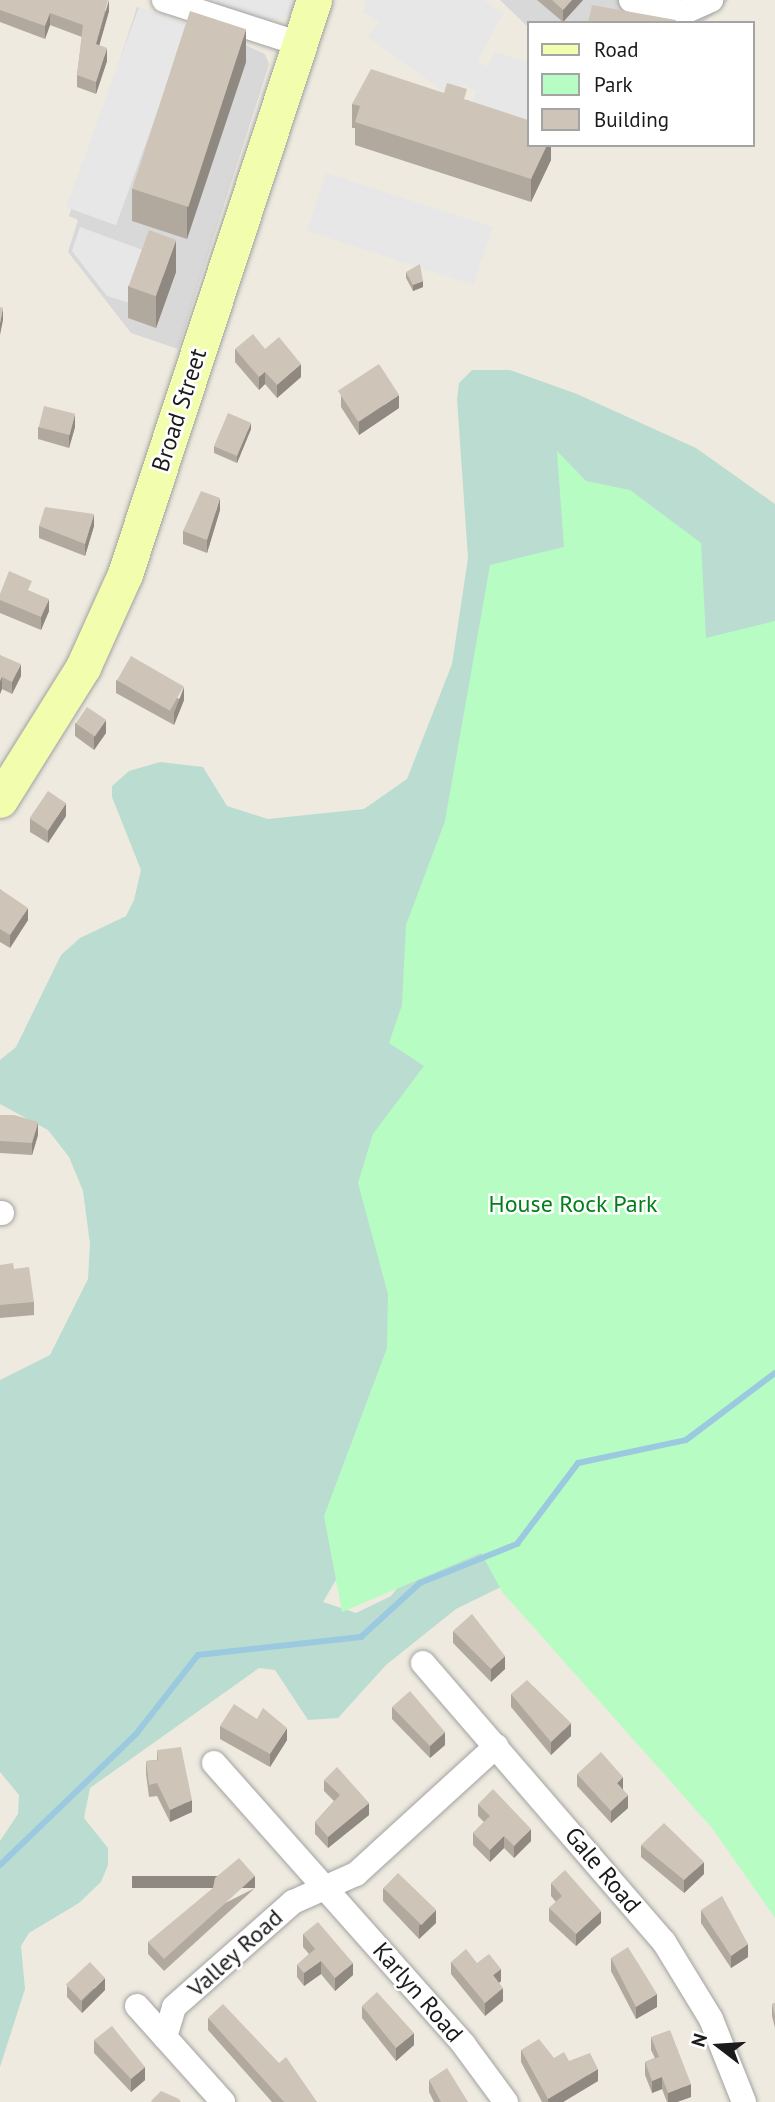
<!DOCTYPE html>
<style>
body{margin:0}
#map{position:relative;width:775px;height:2102px;overflow:hidden;background:#eeeadf;font-family:"PT Sans",sans-serif}
div>[style]{position:absolute}
.residential>*{inset:0;background:#d9d8d8}
.wetland>*{inset:0;background:#bbddd1}
.park>*{inset:0;background:#b7fdc3}
.parking>*{inset:0;background:#e7e7e7;transform-origin:0 0}
.stream>*{height:6px;margin:-3px;padding:0 3px;transform-origin:3px;border-radius:3px;background:#9bc9df}
.roads{filter:drop-shadow(0 0 2px #a2a2a2) drop-shadow(0 0 2px #a2a2a2)}
.minor>*{height:24px;margin:-12px;padding:0 12px;transform-origin:12px;border-radius:12px;background:#fff}
.secondary>*{height:35px;margin:-17.5px;padding:0 17.5px;transform-origin:17.5px;border-radius:17.5px;background:#f2fead}
.wall>*{inset:0;background:#b1a99e}
.shaded-wall>*{inset:0;background:#908981;transform-origin:0 0}
.building>*{inset:0;background:#cec4b8;transform-origin:0 0}
span{translate:-50% -50%;white-space:nowrap;text-align:center;line-height:1.15;-webkit-text-stroke:5px #fff;paint-order:stroke}
.street-label{font-size:24px;color:#1b1b1b}
.park-label{font-size:24px;color:#037f1a}
.legend{position:absolute;left:527px;top:21px;width:228px;height:126px;box-sizing:border-box;background:#fff;border:2px solid #a4a4a4;margin:0;padding:9px 12px;list-style:none;font-size:21px;color:#1b1b1b}
.legend li{display:flex;align-items:center;gap:14px;height:35px}
.legend b{width:35px;border:2px solid #a4a4a4}
.north{position:absolute;left:684px;top:2011px;width:70px;height:70px;-webkit-text-stroke:5px #fff;paint-order:stroke;rotate:287deg;font-size:19px;font-weight:700;line-height:28px;text-align:center;color:#1b1b1b}
.north::after{content:'';display:block;margin:auto;width:24px;height:32px;background:#1b1b1b;clip-path:polygon(50% 0,100% 100%,50% 72%,0 100%)}
</style>
<div id="map">
<div class="residential">
<i style="clip-path:polygon(500px 0,729px 0,703px 23px,528px 27px)"></i>
<i style="clip-path:polygon(137px 7px,245px 45px,265px 54px,269px 64px,178px 349px,131px 333px,68px 252px,78px 220px,69px 216px)"></i>
</div>
<div class="wetland">
<i style="clip-path:polygon(472px 370px,510px 370px,577px 394px,696px 448px,775px 504px,775px 696px,408px 1275px,347px 1561px,323px 1602px,356px 1613px,391px 1596px,453px 1518px,509px 1583px,456px 1609px,386px 1665px,338px 1718px,308px 1720px,275px 1670px,259px 1668px,90px 1788px,84px 1818px,108px 1848px,108px 1865px,101px 1882px,79px 1903px,29px 1933px,21px 1946px,25px 1989px,0 2067px,0 1841px,18px 1814px,19px 1795px,0 1772px,0 1380px,50px 1355px,88px 1279px,90px 1244px,83px 1191px,69px 1157px,48px 1130px,0 1104px,0 1060px,16px 1047px,61px 955px,80px 938px,126px 916px,134px 900px,141px 870px,112px 797px,112px 786px,129px 771px,160px 762px,203px 767px,227px 806px,268px 819px,364px 809px,407px 779px,452px 664px,468px 558px,457px 399px,459px 383px)"></i>
</div>
<div class="park">
<i style="clip-path:polygon(557px 451px,586px 481px,630px 490px,701px 543px,706px 638px,775px 621px,775px 1918px,712px 1828px,503px 1593px,481px 1553px,342px 1612px,324px 1516px,387px 1348px,388px 1294px,358px 1183px,373px 1134px,424px 1066px,389px 1043px,402px 1005px,406px 925px,445px 821px,490px 565px,564px 547px)"></i>
</div>
<div class="parking">
<i style="clip-path:polygon(217px 0,300px 0,286px 18px,273px 21px,215px 6px)"></i>
<i style="clip-path:polygon(367px 0,484px 0,503px 14px,477px 62px,487px 66px,495px 52px,528px 62px,528px 124px,471px 107px,476px 91px,463px 85px,451px 97px,368px 37px,379px 22px,363px 12px)"></i>
<i style="left:139px;top:7px;width:53px;height:213px;rotate:20deg"></i>
<i style="left:326px;top:173px;width:175px;height:61px;rotate:18deg"></i>
<i style="clip-path:polygon(80px 227px,151px 253px,133px 304px,107px 296px,72px 251px)"></i>
</div>
<div class="stream">
<i style="left:0;top:1865px;width:189px;rotate:-43.9deg"></i>
<i style="left:136px;top:1734px;width:100px;rotate:-51.9deg"></i>
<i style="left:198px;top:1655px;width:164px;rotate:-6.3deg"></i>
<i style="left:361px;top:1637px;width:80px;rotate:-42.5deg"></i>
<i style="left:420px;top:1583px;width:105px;rotate:-21.9deg"></i>
<i style="left:517px;top:1544px;width:101px;rotate:-53deg"></i>
<i style="left:578px;top:1463px;width:110px;rotate:-12deg"></i>
<i style="left:686px;top:1440px;width:111px;rotate:-37deg"></i>
</div>
<div class="roads">
<div class="minor">
<i style="left:164px;top:0;width:143px;rotate:17.9deg"></i>
<i style="left:631px;top:0;width:53px;rotate:14.3deg"></i>
<i style="left:682px;top:13px;width:32px;rotate:-24deg"></i>
<i style="left:0;top:1213px;width:2px"></i>
<i style="left:423px;top:1663px;width:369px;rotate:49.2deg"></i>
<i style="left:664px;top:1942px;width:90px;rotate:58.6deg"></i>
<i style="left:711px;top:2019px;width:89px;rotate:68.3deg"></i>
<i style="left:214px;top:1763px;width:377px;rotate:48.4deg"></i>
<i style="left:464px;top:2045px;width:71px;rotate:53.6deg"></i>
<i style="left:137px;top:2006px;width:129px;rotate:48.1deg"></i>
<i style="left:165px;top:2037px;width:31px;rotate:-73deg"></i>
<i style="left:174px;top:2007px;width:159px;rotate:-41.4deg"></i>
<i style="left:293px;top:1902px;width:69px;rotate:-24deg"></i>
<i style="left:356px;top:1874px;width:190px;rotate:-42.4deg"></i>
</div>
<div class="secondary">
<i style="left:0;top:800px;width:157px;rotate:-58deg"></i>
<i style="left:83px;top:667px;width:102px;rotate:-65.7deg"></i>
<i style="left:125px;top:574px;width:604px;rotate:-71.77deg"></i>
</div>
</div>
<div class="wall">
<i style="clip-path:polygon(0 0,109px 11px,99px 45px,107px 61px,96px 94px,77px 87px,77px 75px,82px 37px,50px 25px,45px 39px,0 22px)"></i>
<i style="clip-path:polygon(537px 0,583px 0,563px 22px)"></i>
<i style="clip-path:polygon(246px 62px,187px 239px,132px 221px,132px 189px)"></i>
<i style="clip-path:polygon(467px 100px,551px 145px,551px 160px,531px 202px,355px 145px,355px 128px,352px 128px,352px 104px)"></i>
<i style="clip-path:polygon(176px 272px,156px 328px,128px 318px,128px 286px)"></i>
<i style="clip-path:polygon(406px 272px,423px 287px,413px 291px,406px 278px)"></i>
<i style="clip-path:polygon(235px 349px,265px 349px,301px 377px,277px 398px,265px 384px,259px 390px,235px 362px)"></i>
<i style="clip-path:polygon(341px 395px,399px 408px,359px 435px,341px 407px)"></i>
<i style="clip-path:polygon(38px 427px,75px 427px,69px 448px,38px 439px)"></i>
<i style="clip-path:polygon(251px 429px,237px 463px,214px 453px,214px 446px)"></i>
<i style="clip-path:polygon(220px 510px,207px 553px,183px 544px,183px 531px)"></i>
<i style="clip-path:polygon(39px 526px,94px 526px,85px 556px,39px 538px)"></i>
<i style="clip-path:polygon(32px 592px,49px 611px,41px 630px,0 613px,0 594px)"></i>
<i style="clip-path:polygon(0 655px,21px 676px,12px 694px,2px 689px,0 694px)"></i>
<i style="clip-path:polygon(116px 680px,184px 700px,174px 725px,116px 693px)"></i>
<i style="clip-path:polygon(75px 723px,106px 733px,94px 750px,75px 736px)"></i>
<i style="clip-path:polygon(66px 816px,48px 843px,30px 832px,30px 819px)"></i>
<i style="clip-path:polygon(0 889px,28px 920px,10px 948px,0 942px)"></i>
<i style="clip-path:polygon(0 1115px,38px 1135px,32px 1155px,0 1153px)"></i>
<i style="clip-path:polygon(0 1265px,14px 1269px,34px 1302px,34px 1315px,0 1318px)"></i>
<i style="clip-path:polygon(453px 1631px,505px 1669px,491px 1682px,453px 1643px)"></i>
<i style="clip-path:polygon(511px 1694px,571px 1736px,551px 1755px,511px 1707px)"></i>
<i style="clip-path:polygon(392px 1707px,445px 1745px,430px 1758px,392px 1719px)"></i>
<i style="clip-path:polygon(220px 1726px,287px 1740px,270px 1767px,220px 1739px)"></i>
<i style="clip-path:polygon(157px 1750px,192px 1812px,170px 1822px,157px 1796px,149px 1797px,146px 1774px,146px 1761px,157px 1760px)"></i>
<i style="clip-path:polygon(577px 1774px,623px 1789px,628px 1808px,611px 1823px,577px 1786px)"></i>
<i style="clip-path:polygon(324px 1780px,369px 1815px,328px 1848px,315px 1834px,315px 1822px,334px 1801px,324px 1791px)"></i>
<i style="clip-path:polygon(478px 1804px,531px 1841px,514px 1858px,504px 1848px,490px 1862px,473px 1845px,473px 1833px,484px 1822px,478px 1816px)"></i>
<i style="clip-path:polygon(641px 1845px,704px 1874px,684px 1893px,641px 1857px)"></i>
<i style="clip-path:polygon(551px 1883px,601px 1923px,576px 1946px,549px 1921px,549px 1908px,556px 1902px,551px 1896px)"></i>
<i style="clip-path:polygon(255px 1888px,164px 1971px,148px 1954px,148px 1942px)"></i>
<i style="clip-path:polygon(383px 1888px,436px 1923px,419px 1939px,383px 1901px)"></i>
<i style="clip-path:polygon(701px 1910px,748px 1957px,731px 1968px,701px 1923px)"></i>
<i style="clip-path:polygon(303px 1934px,353px 1975px,335px 1991px,321px 1974px,304px 1986px,297px 1977px,297px 1965px,309px 1954px,303px 1947px)"></i>
<i style="clip-path:polygon(611px 1958px,657px 2007px,636px 2019px,611px 1971px)"></i>
<i style="clip-path:polygon(451px 1962px,477px 1963px,501px 1981px,499px 1983px,503px 2001px,485px 2016px,451px 1974px)"></i>
<i style="clip-path:polygon(67px 1985px,105px 1990px,82px 2013px,67px 1997px)"></i>
<i style="clip-path:polygon(775px 2003px,775px 2028px,772px 2016px,772px 2004px)"></i>
<i style="clip-path:polygon(362px 2006px,414px 2045px,396px 2061px,362px 2018px)"></i>
<i style="clip-path:polygon(208px 2018px,279px 2063px,317px 2102px,272px 2102px,208px 2030px)"></i>
<i style="clip-path:polygon(651px 2037px,691px 2097px,677px 2102px,667px 2102px,662px 2089px,652px 2093px,645px 2075px,645px 2062px,655px 2058px,651px 2050px)"></i>
<i style="clip-path:polygon(94px 2040px,145px 2080px,131px 2092px,94px 2053px)"></i>
<i style="clip-path:polygon(521px 2050px,554px 2058px,569px 2061px,598px 2081px,563px 2102px,542px 2102px,521px 2062px)"></i>
<i style="clip-path:polygon(429px 2080px,468px 2102px,434px 2102px,429px 2092px)"></i>
</div>
<div class="shaded-wall">
<i style="clip-path:polygon(109px 0,109px 11px,96px 57px,96px 44px)"></i>
<i style="clip-path:polygon(572px 0,583px 0,563px 22px,563px 10px)"></i>
<i style="clip-path:polygon(50px 13px,50px 25px,45px 39px,45px 26px)"></i>
<i style="clip-path:polygon(246px 29px,246px 62px,187px 239px,187px 206px)"></i>
<i style="clip-path:polygon(107px 48px,107px 61px,96px 94px,96px 82px)"></i>
<i style="clip-path:polygon(547px 145px,551px 145px,551px 160px,531px 202px,531px 179px)"></i>
<i style="clip-path:polygon(176px 240px,176px 272px,156px 328px,156px 296px)"></i>
<i style="clip-path:polygon(423px 281px,423px 287px,413px 291px,413px 285px)"></i>
<i style="clip-path:polygon(3px 308px,3px 320px,0 335px,0 323px)"></i>
<i style="clip-path:polygon(301px 364px,301px 377px,277px 398px,277px 385px)"></i>
<i style="clip-path:polygon(265px 372px,265px 384px,259px 390px,259px 377px)"></i>
<i style="clip-path:polygon(399px 395px,399px 408px,359px 435px,359px 422px)"></i>
<i style="clip-path:polygon(75px 414px,75px 427px,69px 448px,69px 436px)"></i>
<i style="clip-path:polygon(251px 423px,251px 429px,237px 463px,237px 456px)"></i>
<i style="clip-path:polygon(220px 498px,220px 510px,207px 553px,207px 540px)"></i>
<i style="clip-path:polygon(94px 514px,94px 526px,85px 556px,85px 544px)"></i>
<i style="clip-path:polygon(49px 599px,49px 611px,41px 630px,41px 617px)"></i>
<i style="clip-path:polygon(21px 664px,21px 676px,12px 694px,12px 682px)"></i>
<i style="clip-path:polygon(2px 677px,2px 689px,0 694px,0 681px)"></i>
<i style="clip-path:polygon(184px 687px,184px 700px,174px 725px,174px 713px)"></i>
<i style="clip-path:polygon(106px 720px,106px 733px,94px 750px,94px 737px)"></i>
<i style="clip-path:polygon(66px 803px,66px 816px,48px 843px,48px 831px)"></i>
<i style="clip-path:polygon(28px 908px,28px 920px,10px 948px,10px 935px)"></i>
<i style="clip-path:polygon(38px 1122px,38px 1135px,32px 1155px,32px 1143px)"></i>
<i style="clip-path:polygon(505px 1656px,505px 1669px,491px 1682px,491px 1669px)"></i>
<i style="clip-path:polygon(571px 1723px,571px 1736px,551px 1755px,551px 1742px)"></i>
<i style="clip-path:polygon(287px 1728px,287px 1740px,270px 1767px,270px 1754px)"></i>
<i style="clip-path:polygon(445px 1732px,445px 1745px,430px 1758px,430px 1746px)"></i>
<i style="clip-path:polygon(623px 1777px,623px 1789px,617px 1795px,617px 1783px)"></i>
<i style="clip-path:polygon(628px 1795px,628px 1808px,611px 1823px,611px 1811px)"></i>
<i style="clip-path:polygon(192px 1800px,192px 1812px,170px 1822px,170px 1810px)"></i>
<i style="clip-path:polygon(369px 1803px,369px 1815px,328px 1848px,328px 1837px)"></i>
<i style="clip-path:polygon(531px 1829px,531px 1841px,514px 1858px,514px 1846px)"></i>
<i style="clip-path:polygon(504px 1836px,504px 1848px,490px 1862px,490px 1850px)"></i>
<i style="clip-path:polygon(704px 1862px,704px 1874px,684px 1893px,684px 1880px)"></i>
<i style="left:255px;top:1876px;width:12px;height:123px;rotate:90deg"></i>
<i style="clip-path:polygon(436px 1910px,436px 1923px,419px 1939px,419px 1926px)"></i>
<i style="clip-path:polygon(601px 1911px,601px 1923px,576px 1946px,576px 1934px)"></i>
<i style="clip-path:polygon(748px 1944px,748px 1957px,731px 1968px,731px 1956px)"></i>
<i style="clip-path:polygon(321px 1961px,321px 1974px,304px 1986px,304px 1973px)"></i>
<i style="clip-path:polygon(353px 1963px,353px 1975px,335px 1991px,335px 1978px)"></i>
<i style="clip-path:polygon(501px 1969px,501px 1981px,493px 1988px,493px 1975px)"></i>
<i style="clip-path:polygon(105px 1978px,105px 1990px,82px 2013px,82px 2001px)"></i>
<i style="clip-path:polygon(503px 1988px,503px 2001px,485px 2016px,485px 2003px)"></i>
<i style="clip-path:polygon(657px 1994px,657px 2007px,636px 2019px,636px 2007px)"></i>
<i style="clip-path:polygon(414px 2033px,414px 2045px,396px 2061px,396px 2048px)"></i>
<i style="clip-path:polygon(145px 2067px,145px 2080px,131px 2092px,131px 2079px)"></i>
<i style="clip-path:polygon(598px 2069px,598px 2081px,563px 2102px,548px 2102px,548px 2099px)"></i>
<i style="clip-path:polygon(662px 2077px,662px 2089px,652px 2093px,652px 2081px)"></i>
<i style="clip-path:polygon(691px 2084px,691px 2097px,677px 2102px,668px 2102px,668px 2093px)"></i>
</div>
<div class="building">
<i style="clip-path:polygon(0 0,108px 0,96px 44px,107px 48px,96px 82px,77px 75px,83px 25px,50px 13px,45px 26px,0 10px)"></i>
<i style="clip-path:polygon(552px 0,572px 0,563px 10px)"></i>
<i style="clip-path:polygon(592px 5px,676px 20px,675px 23px,588px 23px)"></i>
<i style="left:190px;top:11px;width:59px;height:187px;rotate:18deg"></i>
<i style="clip-path:polygon(371px 69px,444px 93px,447px 83px,467px 89px,464px 99px,528px 120px,528px 145px,547px 145px,531px 179px,355px 122px,360px 106px,352px 104px)"></i>
<i style="left:149px;top:230px;width:29px;height:60px;rotate:20deg"></i>
<i style="clip-path:polygon(420px 264px,423px 281px,413px 285px,406px 272px)"></i>
<i style="clip-path:polygon(0 307px,3px 308px,0 323px)"></i>
<i style="clip-path:polygon(253px 334px,265px 349px,279px 337px,301px 364px,277px 385px,265px 372px,259px 377px,235px 349px)"></i>
<i style="left:379px;top:364px;width:37px;height:49px;rotate:57deg"></i>
<i style="left:44px;top:406px;width:32px;height:22px;rotate:14deg"></i>
<i style="left:228px;top:413px;width:25px;height:36px;rotate:23deg"></i>
<i style="clip-path:polygon(201px 491px,220px 498px,207px 540px,183px 531px)"></i>
<i style="clip-path:polygon(45px 507px,94px 514px,85px 544px,39px 526px)"></i>
<i style="clip-path:polygon(9px 571px,32px 581px,28px 590px,49px 599px,41px 617px,0 600px,0 594px)"></i>
<i style="clip-path:polygon(0 655px,21px 664px,12px 682px,2px 677px,0 681px)"></i>
<i style="left:131px;top:656px;width:61px;height:28px;rotate:30deg"></i>
<i style="left:87px;top:707px;width:23px;height:20px;rotate:34deg"></i>
<i style="left:48px;top:791px;width:22px;height:33px;rotate:34deg"></i>
<i style="clip-path:polygon(0 889px,28px 908px,10px 935px,0 929px)"></i>
<i style="clip-path:polygon(0 1115px,14px 1115px,38px 1122px,32px 1143px,0 1141px)"></i>
<i style="clip-path:polygon(13px 1263px,14px 1269px,29px 1267px,34px 1302px,0 1305px,0 1265px)"></i>
<i style="clip-path:polygon(472px 1614px,505px 1656px,491px 1669px,453px 1631px)"></i>
<i style="clip-path:polygon(527px 1680px,571px 1723px,551px 1742px,511px 1694px)"></i>
<i style="clip-path:polygon(410px 1691px,445px 1732px,430px 1746px,392px 1707px)"></i>
<i style="clip-path:polygon(234px 1704px,257px 1719px,263px 1708px,287px 1728px,270px 1754px,220px 1726px)"></i>
<i style="clip-path:polygon(181px 1747px,192px 1800px,170px 1810px,157px 1783px,149px 1785px,146px 1761px,158px 1760px,157px 1750px)"></i>
<i style="clip-path:polygon(601px 1752px,623px 1777px,617px 1783px,628px 1795px,611px 1811px,577px 1774px)"></i>
<i style="clip-path:polygon(337px 1767px,369px 1803px,328px 1837px,315px 1822px,340px 1795px,324px 1780px)"></i>
<i style="clip-path:polygon(493px 1789px,531px 1829px,514px 1846px,504px 1836px,490px 1850px,473px 1833px,490px 1816px,478px 1804px)"></i>
<i style="clip-path:polygon(664px 1823px,704px 1862px,684px 1880px,641px 1845px)"></i>
<i style="clip-path:polygon(239px 1858px,255px 1876px,164px 1959px,148px 1942px,213px 1888px,215px 1878px)"></i>
<i style="clip-path:polygon(565px 1870px,601px 1911px,576px 1934px,549px 1908px,562px 1896px,551px 1883px)"></i>
<i style="left:398px;top:1873px;width:53px;height:21px;rotate:44deg"></i>
<i style="clip-path:polygon(722px 1896px,748px 1944px,731px 1956px,701px 1910px)"></i>
<i style="clip-path:polygon(318px 1922px,353px 1963px,335px 1978px,321px 1961px,304px 1973px,297px 1965px,315px 1949px,303px 1934px)"></i>
<i style="clip-path:polygon(628px 1947px,657px 1994px,636px 2007px,611px 1958px)"></i>
<i style="clip-path:polygon(466px 1949px,477px 1963px,489px 1954px,501px 1969px,493px 1975px,503px 1988px,485px 2003px,451px 1962px)"></i>
<i style="left:90px;top:1962px;width:22px;height:33px;rotate:47deg"></i>
<i style="clip-path:polygon(377px 1992px,414px 2033px,396px 2048px,362px 2006px)"></i>
<i style="clip-path:polygon(775px 2003px,775px 2016px,772px 2004px)"></i>
<i style="clip-path:polygon(223px 2004px,279px 2063px,286px 2057px,317px 2102px,284px 2102px,208px 2018px)"></i>
<i style="clip-path:polygon(112px 2026px,145px 2067px,131px 2079px,94px 2040px)"></i>
<i style="clip-path:polygon(670px 2030px,691px 2084px,668px 2093px,662px 2077px,652px 2081px,645px 2062px,659px 2057px,651px 2037px)"></i>
<i style="clip-path:polygon(539px 2039px,554px 2058px,564px 2052px,569px 2061px,590px 2053px,598px 2069px,548px 2099px,521px 2050px)"></i>
<i style="clip-path:polygon(447px 2068px,468px 2102px,441px 2102px,429px 2080px)"></i>
<i style="clip-path:polygon(161px 2091px,179px 2099px,181px 2102px,152px 2102px,151px 2101px)"></i>
</div>
<div class="street-label">
<span style="left:179px;top:410px;rotate:-72deg">Broad Street</span>
<span style="left:603px;top:1870px;rotate:50deg">Gale Road</span>
<span style="left:235px;top:1953px;rotate:-42deg">Valley Road</span>
<span style="left:418px;top:1992px;rotate:49deg">Karlyn Road</span>
</div>
<div class="park-label">
<span style="left:573px;top:1204px">House Rock Park</span>
</div>
<ul class="legend">
<li><b style="height:9px;background:#f2fead"></b>Road</li>
<li><b style="height:19px;background:#b7fdc3"></b>Park</li>
<li><b style="height:19px;background:#cec4b8"></b>Building</li>
</ul>
<div class="north">N</div>
</div>
